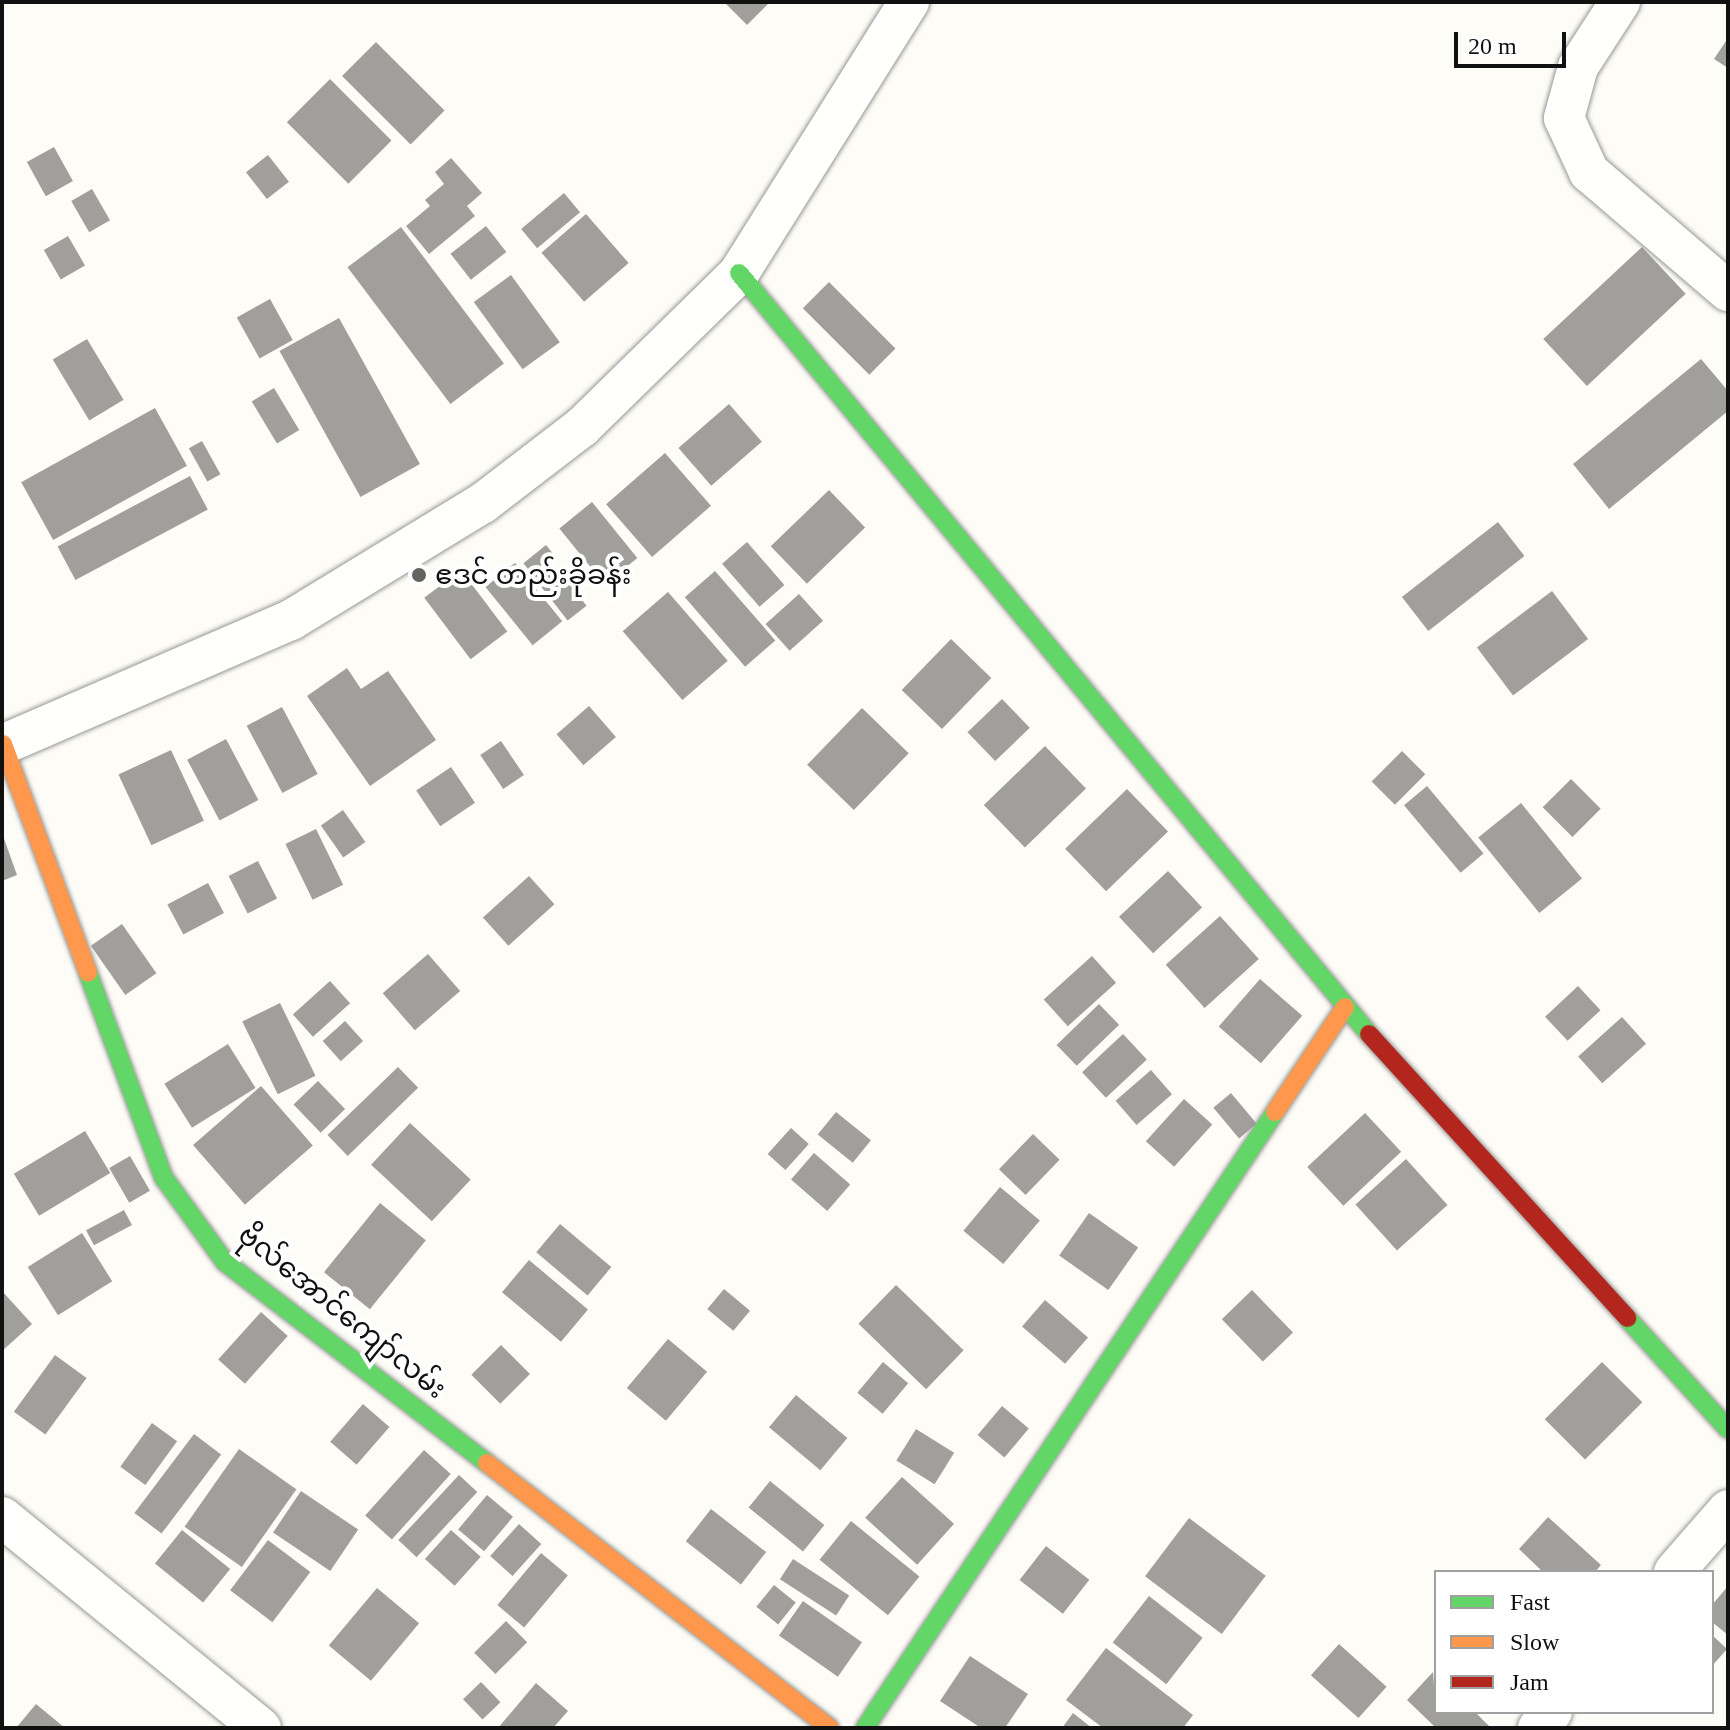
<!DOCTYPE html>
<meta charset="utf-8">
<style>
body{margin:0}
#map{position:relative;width:1730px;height:1730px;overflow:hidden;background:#fdfcf7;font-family:"Times New Roman","Noto Sans Myanmar",serif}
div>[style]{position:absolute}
.building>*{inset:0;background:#a19f9c;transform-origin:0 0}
.roads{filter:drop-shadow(0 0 2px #979795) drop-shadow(0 0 2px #979795)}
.street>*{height:40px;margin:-20px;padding:0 20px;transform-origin:20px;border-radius:20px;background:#fffffe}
.fast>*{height:18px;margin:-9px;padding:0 9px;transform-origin:9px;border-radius:9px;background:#63d668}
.slow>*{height:18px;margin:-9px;padding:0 9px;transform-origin:9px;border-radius:9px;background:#ff974d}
.jam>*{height:18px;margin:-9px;padding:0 9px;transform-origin:9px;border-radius:9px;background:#b3261e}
.dots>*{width:22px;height:22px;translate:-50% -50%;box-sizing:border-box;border:4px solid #fff;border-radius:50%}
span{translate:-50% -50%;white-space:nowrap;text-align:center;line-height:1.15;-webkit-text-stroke:8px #fff;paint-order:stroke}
.poi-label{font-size:28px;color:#111}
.left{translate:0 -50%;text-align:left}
.street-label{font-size:28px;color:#111}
.frame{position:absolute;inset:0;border:4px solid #111;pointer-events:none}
.legend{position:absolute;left:1434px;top:1570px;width:280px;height:144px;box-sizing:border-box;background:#fff;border:2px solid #a0a0a0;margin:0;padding:10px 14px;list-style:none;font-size:24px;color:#111}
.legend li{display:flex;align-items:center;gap:16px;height:40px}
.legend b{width:40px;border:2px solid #a0a0a0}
.scale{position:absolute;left:1454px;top:32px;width:112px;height:36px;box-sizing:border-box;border:4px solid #111;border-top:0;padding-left:10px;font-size:24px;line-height:28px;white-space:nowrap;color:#111;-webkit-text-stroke:6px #fff;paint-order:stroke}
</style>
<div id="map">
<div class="building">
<i style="clip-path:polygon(724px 2px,770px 2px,747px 25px)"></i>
<i style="clip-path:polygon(1728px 38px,1728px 68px,1714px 59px)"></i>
<i style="left:376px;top:42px;width:97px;height:48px;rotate:45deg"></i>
<i style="left:330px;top:79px;width:87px;height:61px;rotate:45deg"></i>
<i style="left:54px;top:147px;width:39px;height:31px;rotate:61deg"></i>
<i style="left:268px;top:155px;width:34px;height:28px;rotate:52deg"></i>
<i style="clip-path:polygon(451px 158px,482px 193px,467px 206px,475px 216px,429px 254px,406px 226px,430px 206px,425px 200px,444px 184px,435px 172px)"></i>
<i style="left:92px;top:189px;width:36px;height:24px;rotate:60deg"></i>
<i style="left:564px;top:193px;width:25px;height:56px;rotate:50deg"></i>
<i style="left:586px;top:214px;width:65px;height:59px;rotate:49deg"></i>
<i style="left:486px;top:226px;width:33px;height:45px;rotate:52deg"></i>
<i style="left:401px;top:227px;width:171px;height:67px;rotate:53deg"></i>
<i style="left:68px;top:236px;width:34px;height:28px;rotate:60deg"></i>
<i style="left:1642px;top:247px;width:64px;height:135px;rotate:47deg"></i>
<i style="left:511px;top:275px;width:83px;height:46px;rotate:54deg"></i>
<i style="left:829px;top:282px;width:94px;height:37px;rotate:45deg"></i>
<i style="left:270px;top:299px;width:47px;height:38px;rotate:61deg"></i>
<i style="left:339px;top:318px;width:167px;height:68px;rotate:61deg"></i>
<i style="left:87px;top:339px;width:71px;height:40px;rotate:59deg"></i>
<i style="clip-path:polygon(1701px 359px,1728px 391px,1728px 411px,1609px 509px,1573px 464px)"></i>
<i style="left:274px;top:388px;width:49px;height:26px;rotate:59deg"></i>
<i style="left:729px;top:404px;width:50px;height:67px;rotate:49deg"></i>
<i style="left:155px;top:408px;width:66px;height:153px;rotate:61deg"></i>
<i style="left:202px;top:441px;width:38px;height:15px;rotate:61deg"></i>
<i style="left:665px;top:453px;width:70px;height:78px;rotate:49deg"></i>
<i style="left:190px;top:476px;width:38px;height:150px;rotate:62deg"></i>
<i style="left:829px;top:490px;width:52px;height:81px;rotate:46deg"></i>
<i style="left:592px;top:502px;width:72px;height:42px;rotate:51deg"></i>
<i style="left:1498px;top:522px;width:43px;height:122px;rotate:52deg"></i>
<i style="left:747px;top:542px;width:57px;height:33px;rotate:49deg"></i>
<i style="left:546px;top:545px;width:19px;height:29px;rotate:51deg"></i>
<i style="left:515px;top:563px;width:75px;height:38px;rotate:51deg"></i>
<i style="left:557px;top:568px;width:48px;height:24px;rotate:52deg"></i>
<i style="left:461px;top:570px;width:77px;height:46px;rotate:53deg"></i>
<i style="left:715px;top:571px;width:92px;height:40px;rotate:49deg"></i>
<i style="left:1552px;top:591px;width:60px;height:94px;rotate:53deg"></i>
<i style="left:668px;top:592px;width:91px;height:60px;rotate:49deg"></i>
<i style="left:799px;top:594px;width:36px;height:45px;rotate:48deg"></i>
<i style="left:951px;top:639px;width:56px;height:71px;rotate:44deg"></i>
<i style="clip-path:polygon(347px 668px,361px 689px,388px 671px,436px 740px,370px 786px,307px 696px)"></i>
<i style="left:1002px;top:699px;width:40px;height:48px;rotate:46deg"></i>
<i style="left:589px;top:706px;width:41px;height:43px;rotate:49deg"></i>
<i style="left:282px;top:707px;width:76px;height:40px;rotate:62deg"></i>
<i style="left:862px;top:708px;width:65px;height:79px;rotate:44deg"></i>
<i style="left:226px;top:739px;width:69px;height:44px;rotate:62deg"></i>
<i style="left:501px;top:741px;width:41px;height:25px;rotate:56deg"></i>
<i style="left:1045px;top:746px;width:59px;height:85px;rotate:46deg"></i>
<i style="left:171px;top:750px;width:78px;height:58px;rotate:65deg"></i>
<i style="left:1402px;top:751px;width:33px;height:43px;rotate:45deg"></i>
<i style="left:451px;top:767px;width:43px;height:42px;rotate:56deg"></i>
<i style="left:1571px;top:779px;width:42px;height:40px;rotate:45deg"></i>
<i style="left:1427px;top:786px;width:88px;height:30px;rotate:50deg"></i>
<i style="left:1127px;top:789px;width:59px;height:86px;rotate:46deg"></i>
<i style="left:1521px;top:803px;width:97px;height:55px;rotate:51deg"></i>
<i style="left:343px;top:810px;width:39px;height:27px;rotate:55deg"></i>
<i style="left:316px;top:829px;width:62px;height:34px;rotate:64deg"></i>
<i style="clip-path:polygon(2px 833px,17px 875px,2px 881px)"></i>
<i style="left:258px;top:861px;width:42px;height:33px;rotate:63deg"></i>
<i style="left:1168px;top:871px;width:50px;height:67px;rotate:47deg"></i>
<i style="left:529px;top:876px;width:38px;height:62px;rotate:48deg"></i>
<i style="left:208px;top:883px;width:34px;height:46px;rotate:62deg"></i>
<i style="left:1220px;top:916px;width:58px;height:73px;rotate:48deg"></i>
<i style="left:122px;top:924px;width:60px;height:38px;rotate:55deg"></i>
<i style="left:428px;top:954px;width:49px;height:60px;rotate:49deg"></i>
<i style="left:1092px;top:956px;width:36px;height:65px;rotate:48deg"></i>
<i style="left:1260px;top:979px;width:56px;height:63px;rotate:41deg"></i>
<i style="left:330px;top:981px;width:30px;height:50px;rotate:48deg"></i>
<i style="left:1578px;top:986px;width:33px;height:45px;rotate:47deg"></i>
<i style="left:280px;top:1003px;width:81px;height:42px;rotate:64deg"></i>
<i style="left:1099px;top:1004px;width:29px;height:59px;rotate:46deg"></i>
<i style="left:1622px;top:1017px;width:36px;height:59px;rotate:48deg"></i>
<i style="left:345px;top:1021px;width:27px;height:30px;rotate:48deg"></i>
<i style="left:1123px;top:1034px;width:35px;height:56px;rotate:47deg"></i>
<i style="left:228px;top:1044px;width:52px;height:75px;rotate:58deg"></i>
<i style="left:398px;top:1067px;width:29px;height:98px;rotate:46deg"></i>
<i style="left:1151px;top:1070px;width:32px;height:47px;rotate:49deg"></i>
<i style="left:318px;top:1081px;width:39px;height:34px;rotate:46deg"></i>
<i style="left:261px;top:1086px;width:79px;height:90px;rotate:49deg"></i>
<i style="left:1231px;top:1093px;width:40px;height:23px;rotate:50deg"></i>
<i style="left:1184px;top:1099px;width:38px;height:57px;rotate:42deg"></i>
<i style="left:836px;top:1112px;width:45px;height:29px;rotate:39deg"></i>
<i style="left:1365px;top:1113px;width:53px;height:79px;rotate:47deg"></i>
<i style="left:410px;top:1123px;width:83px;height:57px;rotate:43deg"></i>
<i style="left:791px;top:1128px;width:24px;height:35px;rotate:42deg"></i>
<i style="left:85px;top:1131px;width:49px;height:83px;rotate:59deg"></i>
<i style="left:1033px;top:1134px;width:37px;height:49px;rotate:44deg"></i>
<i style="left:814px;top:1153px;width:48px;height:35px;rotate:41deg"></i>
<i style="left:130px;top:1156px;width:40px;height:24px;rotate:60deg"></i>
<i style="left:1406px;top:1159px;width:62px;height:68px;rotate:48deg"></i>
<i style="left:1000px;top:1187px;width:52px;height:57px;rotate:40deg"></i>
<i style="left:380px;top:1203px;width:59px;height:89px;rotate:39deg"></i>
<i style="left:124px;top:1210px;width:17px;height:43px;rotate:62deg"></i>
<i style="left:1089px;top:1213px;width:60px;height:52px;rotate:35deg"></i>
<i style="left:560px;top:1224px;width:67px;height:37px;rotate:40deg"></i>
<i style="left:82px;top:1233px;width:57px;height:64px;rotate:58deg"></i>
<i style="left:529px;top:1260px;width:77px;height:42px;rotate:40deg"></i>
<i style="left:896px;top:1285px;width:94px;height:54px;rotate:44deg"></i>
<i style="left:724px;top:1289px;width:34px;height:26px;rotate:40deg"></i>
<i style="left:1252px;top:1290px;width:59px;height:42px;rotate:46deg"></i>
<i style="clip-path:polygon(2px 1291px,32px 1324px,2px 1351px)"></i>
<i style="left:1045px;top:1300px;width:57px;height:35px;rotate:41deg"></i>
<i style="left:261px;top:1312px;width:36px;height:64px;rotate:42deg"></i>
<i style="left:668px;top:1339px;width:51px;height:64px;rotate:40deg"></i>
<i style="left:501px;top:1345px;width:41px;height:42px;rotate:45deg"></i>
<i style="left:55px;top:1355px;width:39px;height:70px;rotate:36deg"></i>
<i style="left:883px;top:1362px;width:33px;height:40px;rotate:40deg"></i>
<i style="left:1602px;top:1362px;width:57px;height:81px;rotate:45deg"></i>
<i style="left:796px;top:1395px;width:67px;height:42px;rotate:40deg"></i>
<i style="left:363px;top:1404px;width:35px;height:50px;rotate:41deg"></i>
<i style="left:1002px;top:1406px;width:35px;height:38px;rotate:40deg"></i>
<i style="left:152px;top:1423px;width:31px;height:54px;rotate:36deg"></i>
<i style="left:916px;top:1429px;width:45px;height:37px;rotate:32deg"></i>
<i style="left:194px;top:1434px;width:34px;height:99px;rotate:37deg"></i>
<i style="left:239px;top:1449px;width:70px;height:95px;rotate:35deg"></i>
<i style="left:424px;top:1450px;width:36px;height:88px;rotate:42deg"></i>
<i style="left:459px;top:1475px;width:25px;height:89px;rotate:43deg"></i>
<i style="left:902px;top:1477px;width:70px;height:55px;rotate:42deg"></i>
<i style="left:770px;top:1481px;width:70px;height:34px;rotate:39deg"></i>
<i style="left:301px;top:1491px;width:69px;height:50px;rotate:34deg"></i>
<i style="left:487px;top:1495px;width:34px;height:45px;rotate:40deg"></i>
<i style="left:711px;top:1509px;width:70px;height:41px;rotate:38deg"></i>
<i style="clip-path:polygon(1548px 1517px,1601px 1565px,1595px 1572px,1543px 1572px,1519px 1549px)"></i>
<i style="left:1189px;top:1518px;width:96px;height:73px;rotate:37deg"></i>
<i style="left:851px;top:1521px;width:88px;height:50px;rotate:39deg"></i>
<i style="left:519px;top:1524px;width:30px;height:43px;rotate:42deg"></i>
<i style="left:182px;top:1530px;width:62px;height:43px;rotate:39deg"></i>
<i style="left:451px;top:1530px;width:40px;height:39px;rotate:42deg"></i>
<i style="left:268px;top:1540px;width:53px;height:63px;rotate:37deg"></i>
<i style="left:1046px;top:1546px;width:55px;height:43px;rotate:38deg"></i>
<i style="left:541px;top:1553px;width:35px;height:68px;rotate:40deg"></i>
<i style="left:793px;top:1559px;width:67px;height:24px;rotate:33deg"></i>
<i style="left:774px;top:1585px;width:28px;height:28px;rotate:39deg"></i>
<i style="clip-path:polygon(1728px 1586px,1728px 1635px,1712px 1622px,1712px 1605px)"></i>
<i style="left:377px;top:1588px;width:55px;height:75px;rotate:40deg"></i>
<i style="left:1149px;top:1596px;width:68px;height:59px;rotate:38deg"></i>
<i style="left:803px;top:1601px;width:72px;height:42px;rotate:35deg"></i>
<i style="left:506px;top:1621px;width:30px;height:45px;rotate:45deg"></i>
<i style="clip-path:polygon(1712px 1635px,1727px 1649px,1712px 1666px)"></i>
<i style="left:1339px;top:1644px;width:64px;height:42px;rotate:42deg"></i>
<i style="clip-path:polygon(1106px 1648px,1193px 1715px,1183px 1728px,1103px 1728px,1066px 1700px)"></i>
<i style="clip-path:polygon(970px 1656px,1028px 1694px,1005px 1728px,981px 1728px,940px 1701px)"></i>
<i style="clip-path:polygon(1433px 1672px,1436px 1712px,1475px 1712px,1491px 1728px,1436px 1728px,1407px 1700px)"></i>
<i style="left:481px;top:1682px;width:28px;height:25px;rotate:46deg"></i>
<i style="clip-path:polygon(536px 1683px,568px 1711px,553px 1728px,498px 1728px)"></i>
<i style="clip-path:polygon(36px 1704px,65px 1728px,16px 1728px)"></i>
<i style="clip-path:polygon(1073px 1713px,1092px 1728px,1062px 1728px)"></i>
</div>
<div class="roads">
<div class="street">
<i style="left:1620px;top:2px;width:77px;rotate:122.9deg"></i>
<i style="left:1578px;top:67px;width:53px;rotate:105.4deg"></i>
<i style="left:1564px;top:118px;width:60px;rotate:65.2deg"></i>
<i style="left:1589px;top:172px;width:183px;rotate:40.6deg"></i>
<i style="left:2px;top:745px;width:315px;rotate:-23.4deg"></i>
<i style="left:291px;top:620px;width:225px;rotate:-31.4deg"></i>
<i style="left:483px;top:503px;width:125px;rotate:-37.5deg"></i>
<i style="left:582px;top:427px;width:220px;rotate:-44.4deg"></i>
<i style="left:739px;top:273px;width:320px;rotate:-57.9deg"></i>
<i style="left:2px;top:1517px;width:334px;rotate:39.2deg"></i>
<i style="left:1674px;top:1572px;width:82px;rotate:-48.9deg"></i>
<i style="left:1538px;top:1728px;width:21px;rotate:-49deg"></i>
</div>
<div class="fast">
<i style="left:739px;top:273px;width:988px;rotate:50.38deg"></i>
<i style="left:88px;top:973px;width:219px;rotate:69.7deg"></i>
<i style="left:164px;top:1178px;width:104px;rotate:54deg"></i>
<i style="left:225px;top:1262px;width:330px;rotate:37.5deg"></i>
<i style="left:1627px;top:1318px;width:150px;rotate:47.7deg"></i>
<i style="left:865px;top:1728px;width:740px;rotate:-56.35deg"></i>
</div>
<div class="slow">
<i style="left:3px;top:744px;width:244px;rotate:69.6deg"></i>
<i style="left:1275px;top:1112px;width:126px;rotate:-56.3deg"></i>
<i style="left:487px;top:1463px;width:433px;rotate:37.7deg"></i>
</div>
<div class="jam">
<i style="left:1369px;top:1034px;width:384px;rotate:47.7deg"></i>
</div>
</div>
<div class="dots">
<i style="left:419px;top:575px;background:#646362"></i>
</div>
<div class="poi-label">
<span class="left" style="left:435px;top:575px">ဧဒင် တည်းခိုခန်း</span>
</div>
<div class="street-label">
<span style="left:342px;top:1312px;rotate:39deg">ဗိုလ်အောင်ကျော်လမ်း</span>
</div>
<div class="frame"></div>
<ul class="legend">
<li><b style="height:10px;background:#63d668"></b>Fast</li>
<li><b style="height:10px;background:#ff974d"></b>Slow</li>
<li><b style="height:10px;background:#b3261e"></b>Jam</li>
</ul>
<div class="scale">20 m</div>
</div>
